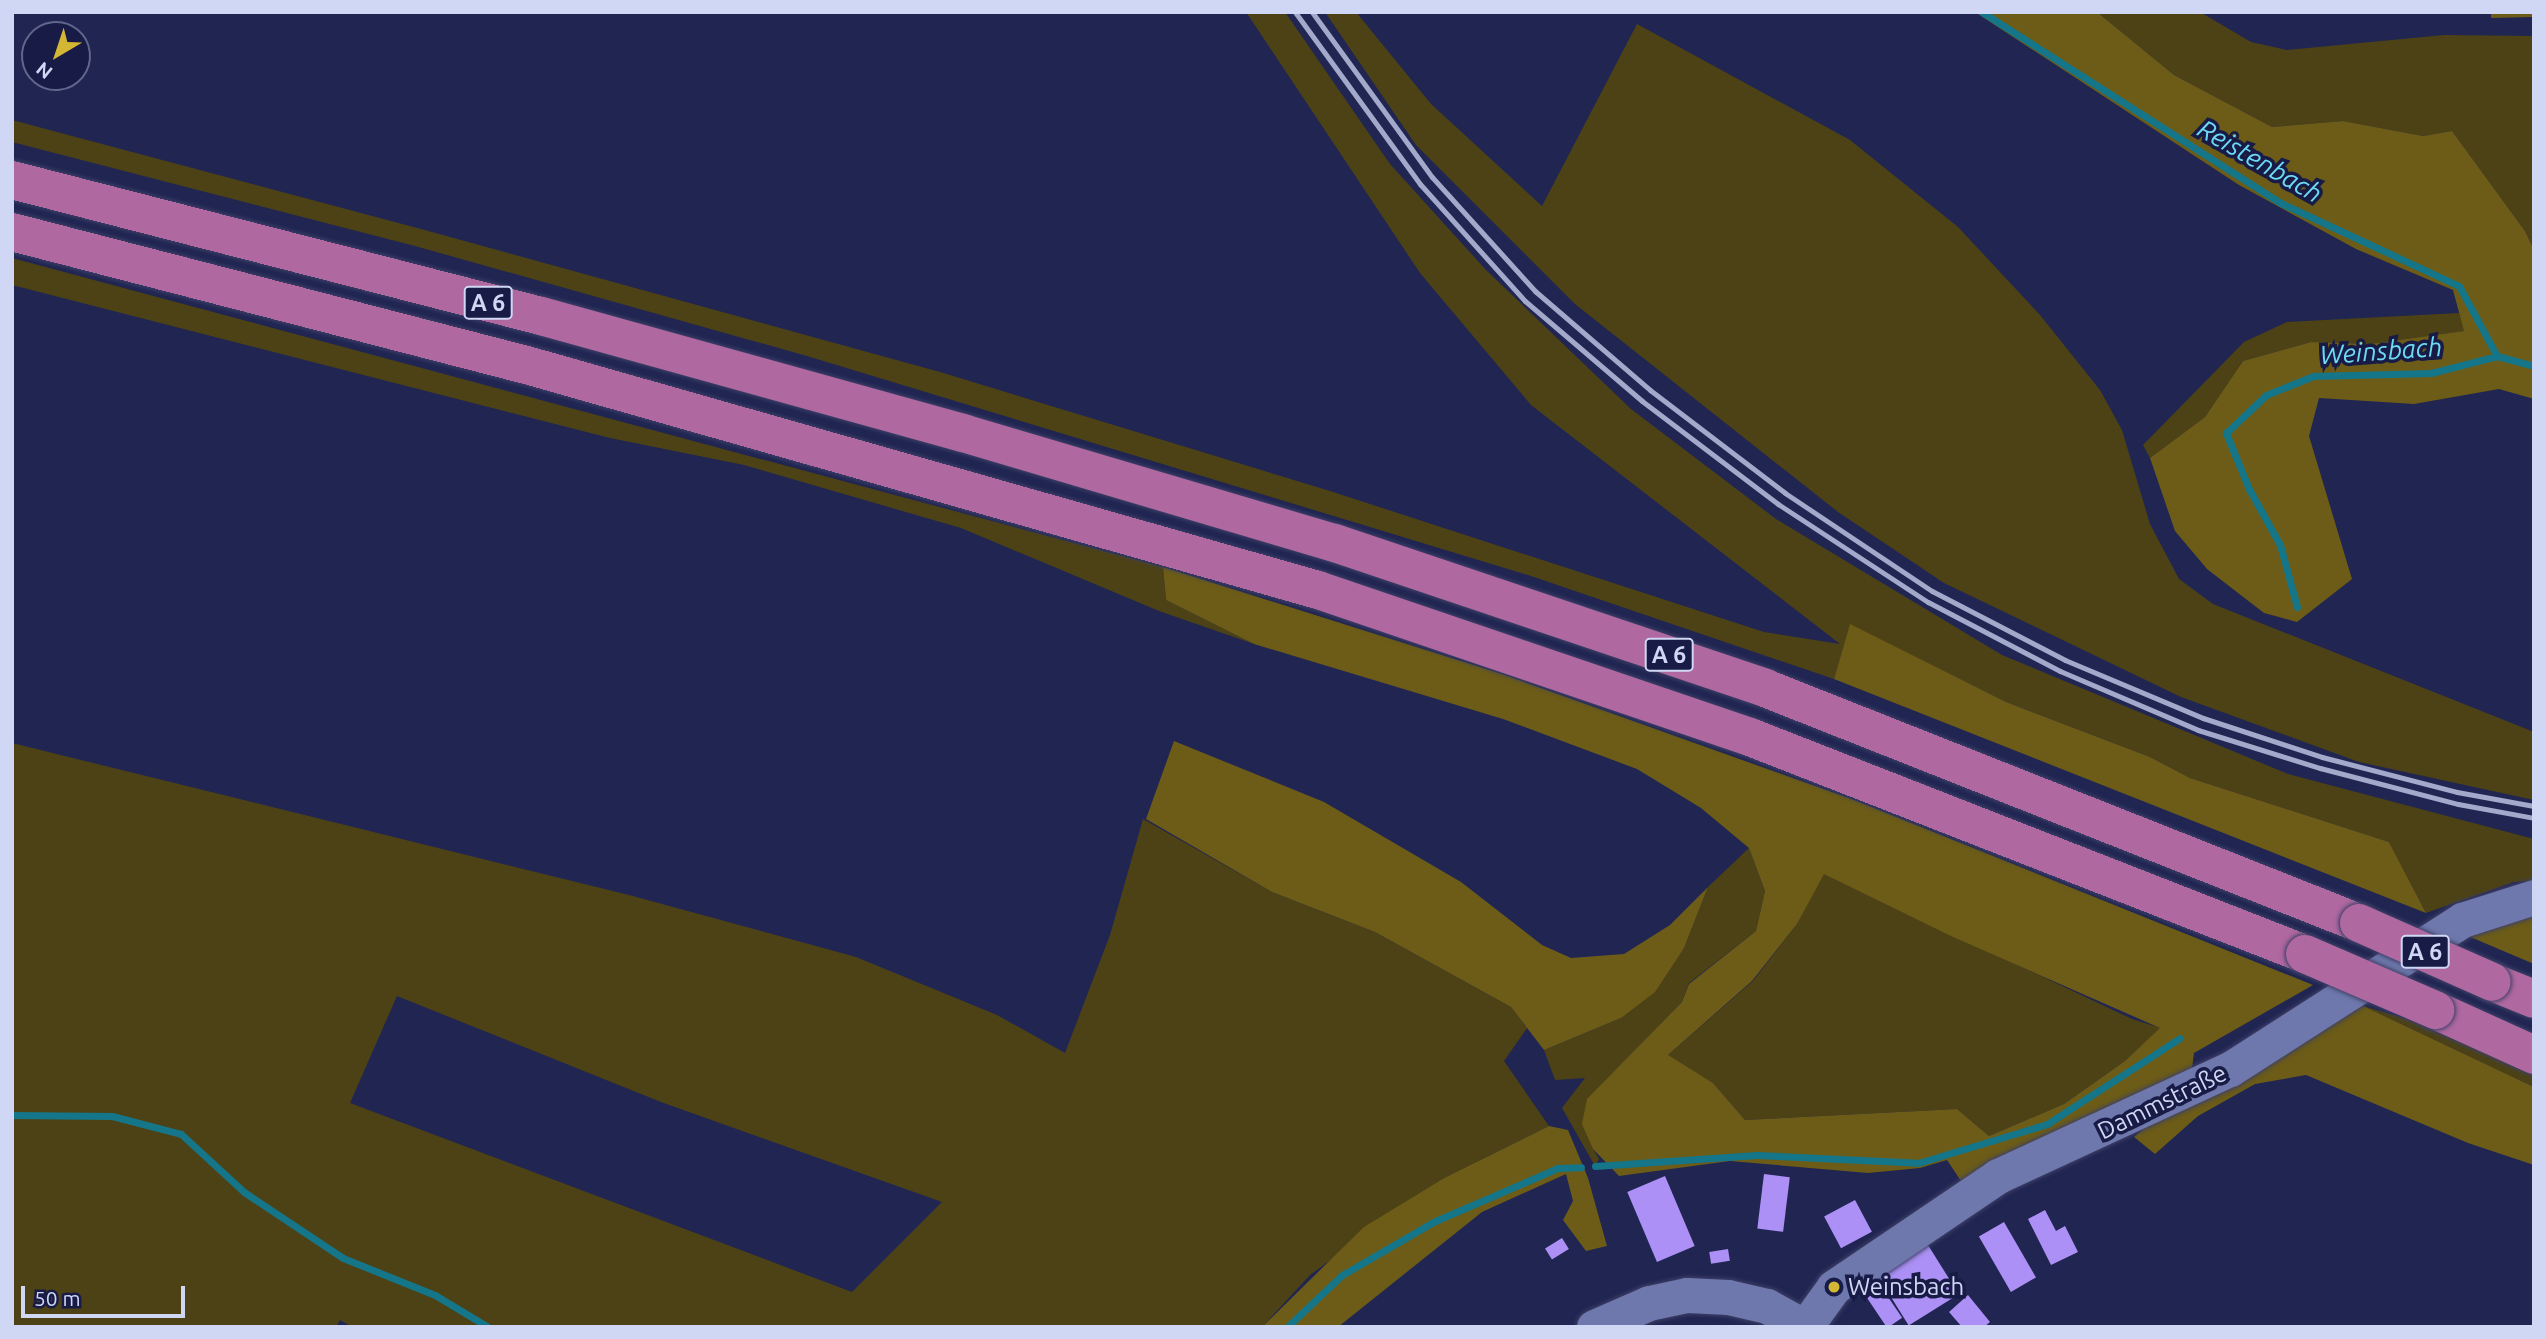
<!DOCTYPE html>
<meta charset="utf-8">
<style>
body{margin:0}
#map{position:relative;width:2546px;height:1339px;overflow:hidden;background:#202552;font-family:Ubuntu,sans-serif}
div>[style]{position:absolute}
.green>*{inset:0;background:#4d4215}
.forest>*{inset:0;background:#6c5c17}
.stream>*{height:7px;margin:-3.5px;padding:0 3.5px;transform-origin:3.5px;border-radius:3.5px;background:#157689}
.building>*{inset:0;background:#ac90f5;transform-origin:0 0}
.roads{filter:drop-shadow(0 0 2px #3e4067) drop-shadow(0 0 2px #3e4067)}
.secondary>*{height:35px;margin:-17.5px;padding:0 17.5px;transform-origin:17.5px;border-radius:17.5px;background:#6e78ac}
.highway>*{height:38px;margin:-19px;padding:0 19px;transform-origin:19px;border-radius:19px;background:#af68a0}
.rail>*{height:5px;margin:-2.5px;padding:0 2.5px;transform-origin:2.5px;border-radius:2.5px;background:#a3a9ca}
.bridges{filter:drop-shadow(0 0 2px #3e4067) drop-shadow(0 0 2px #3e4067)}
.highway-bridge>*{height:38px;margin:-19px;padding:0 19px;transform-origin:19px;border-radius:19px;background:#af68a0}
.dots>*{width:19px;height:19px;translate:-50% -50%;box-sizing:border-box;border:4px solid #171b46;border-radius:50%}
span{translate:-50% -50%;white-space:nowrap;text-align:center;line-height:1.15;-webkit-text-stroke:7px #171b46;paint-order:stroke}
.shield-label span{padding:2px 5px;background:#171b46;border:2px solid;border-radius:5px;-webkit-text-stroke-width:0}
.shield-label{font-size:23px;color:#d0d7f4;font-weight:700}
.street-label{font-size:24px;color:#d0d7f4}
.poi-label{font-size:24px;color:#d0d7f4}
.left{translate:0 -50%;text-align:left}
.water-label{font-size:26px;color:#6dd9f2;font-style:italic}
.frame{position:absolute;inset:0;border:14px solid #d0d7f4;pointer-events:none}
.north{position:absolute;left:21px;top:21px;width:70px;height:70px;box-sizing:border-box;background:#171b46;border:2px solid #61668c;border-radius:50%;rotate:219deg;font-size:19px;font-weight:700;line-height:28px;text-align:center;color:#d0d7f4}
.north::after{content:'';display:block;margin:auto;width:24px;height:32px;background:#d4b635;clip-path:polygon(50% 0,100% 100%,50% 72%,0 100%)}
.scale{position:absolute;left:21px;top:1286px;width:164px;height:32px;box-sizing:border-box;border:4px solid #d0d7f4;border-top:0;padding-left:9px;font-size:21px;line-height:24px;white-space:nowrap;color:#d0d7f4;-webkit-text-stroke:5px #171b46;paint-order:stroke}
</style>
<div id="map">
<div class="green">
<i style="clip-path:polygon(1246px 12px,1285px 12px,1390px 164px,1486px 270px,1631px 409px,1776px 519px,2002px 655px,2288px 774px,2534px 839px,2534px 881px,2514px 882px,2426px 913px,2389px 842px,2190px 778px,2150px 757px,2006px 702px,1850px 625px,1834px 679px,1528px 575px,807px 356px,415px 246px,12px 142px,12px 120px,421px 229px,940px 372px,1330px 491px,1764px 632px,1840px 644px,1531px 405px,1420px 273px)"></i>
<i style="clip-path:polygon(1325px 12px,1356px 12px,1431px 104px,1542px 206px,1637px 24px,1850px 140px,1958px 227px,2040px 315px,2100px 390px,2122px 430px,2150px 524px,2179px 579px,2213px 604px,2534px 732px,2534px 800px,2359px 762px,2181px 697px,1944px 583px,1838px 512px,1575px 304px,1416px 145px)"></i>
<i style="clip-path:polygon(2097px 12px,2200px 12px,2251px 42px,2287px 50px,2444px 35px,2534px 36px,2534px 250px,2525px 231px,2452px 131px,2423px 136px,2343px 121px,2272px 127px,2174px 75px)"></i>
<i style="clip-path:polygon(12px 258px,1163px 567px,1166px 600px,1254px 644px,1159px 611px,961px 528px,744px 465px,610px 438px,12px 285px)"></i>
<i style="clip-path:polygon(2459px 313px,2465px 331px,2370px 344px,2311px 342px,2243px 361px,2205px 417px,2150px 458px,2143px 445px,2244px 342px,2287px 322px)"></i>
<i style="clip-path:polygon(evenodd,12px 743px,629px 895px,856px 957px,997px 1015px,1065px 1053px,1110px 935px,1143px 819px,1272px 892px,1375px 932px,1511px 1007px,1527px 1028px,1504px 1061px,1549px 1126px,1446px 1177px,1310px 1275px,1262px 1327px,352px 1327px,340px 1320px,336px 1327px,12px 1327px,12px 743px,397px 996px,661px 1102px,942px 1202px,852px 1292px,350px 1103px,397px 996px)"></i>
<i style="clip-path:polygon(1749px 848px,1765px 891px,1756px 931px,1689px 983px,1682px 1002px,1588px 1099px,1593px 1149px,1599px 1159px,1595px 1166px,1562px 1108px,1585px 1078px,1555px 1080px,1544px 1050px,1621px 1018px,1684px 948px,1708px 887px)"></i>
<i style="clip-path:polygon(1823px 873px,2132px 1019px,2161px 1028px,2125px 1061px,2064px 1104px,1989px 1136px,1957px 1109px,1745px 1120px,1713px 1083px,1667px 1056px,1753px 981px,1797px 924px)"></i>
<i style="clip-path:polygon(2361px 1005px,2448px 1032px,2534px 1072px,2534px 1087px)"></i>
</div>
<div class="forest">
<i style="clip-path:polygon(1975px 12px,2097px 12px,2174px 75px,2272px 127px,2343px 121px,2423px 136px,2452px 131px,2525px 231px,2534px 250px,2534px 399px,2499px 389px,2414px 404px,2319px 398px,2309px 436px,2352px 579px,2297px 622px,2264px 613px,2207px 569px,2175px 531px,2150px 458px,2205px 417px,2243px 361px,2311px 342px,2370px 344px,2464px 331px,2453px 290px,2356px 249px,2239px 185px)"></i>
<i style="clip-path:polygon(2491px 12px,2534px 12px,2534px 17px,2491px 18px)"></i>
<i style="clip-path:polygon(evenodd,1163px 567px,1502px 674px,1854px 800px,2313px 985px,2194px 1053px,2191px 1076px,1965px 1187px,1947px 1160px,1920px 1168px,1868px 1173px,1730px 1161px,1619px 1176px,1593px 1149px,1582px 1124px,1587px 1099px,1682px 1002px,1689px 984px,1756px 931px,1765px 891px,1749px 848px,1701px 808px,1637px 769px,1503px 719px,1254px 644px,1166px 600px,1163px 567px,1824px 874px,1951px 936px,2160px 1028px,2125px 1061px,2064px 1104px,1989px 1136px,1957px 1109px,1745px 1120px,1713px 1083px,1668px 1055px,1752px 981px,1797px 924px,1824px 874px)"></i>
<i style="clip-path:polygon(1850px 624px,2006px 702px,2150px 757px,2190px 778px,2389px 842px,2426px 913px,1834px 679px)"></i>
<i style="clip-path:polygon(1174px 741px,1324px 802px,1461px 882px,1542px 945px,1571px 958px,1624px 954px,1670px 925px,1708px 887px,1684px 948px,1655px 992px,1621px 1018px,1544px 1050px,1511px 1007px,1375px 932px,1272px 892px,1146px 819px)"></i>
<i style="clip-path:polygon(2534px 911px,2534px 964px,2468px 936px)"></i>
<i style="clip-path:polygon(2361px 1005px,2534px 1087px,2534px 1165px,2468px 1143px,2306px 1075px,2255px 1084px,2198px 1116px,2155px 1154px,2134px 1137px,2154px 1120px)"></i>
<i style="clip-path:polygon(1549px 1126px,1568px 1130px,1588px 1178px,1607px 1246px,1586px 1251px,1563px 1220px,1573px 1201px,1566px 1174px,1482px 1212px,1338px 1327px,1262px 1327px,1364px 1227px,1446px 1177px)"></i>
</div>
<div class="stream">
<i style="left:1982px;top:12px;width:355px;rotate:32.6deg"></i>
<i style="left:2281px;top:203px;width:196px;rotate:25deg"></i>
<i style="left:2459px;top:286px;width:80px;rotate:61.5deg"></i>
<i style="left:2297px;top:607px;width:64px;rotate:-105.3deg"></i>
<i style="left:2280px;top:545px;width:64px;rotate:-119deg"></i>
<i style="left:2249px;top:489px;width:61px;rotate:-112.3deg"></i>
<i style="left:2226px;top:433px;width:55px;rotate:-43.5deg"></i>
<i style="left:2266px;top:395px;width:51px;rotate:-22deg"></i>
<i style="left:2313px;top:376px;width:118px;rotate:-1.5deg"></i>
<i style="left:2431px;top:373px;width:68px;rotate:-14.4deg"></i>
<i style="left:2497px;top:356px;width:38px;rotate:15deg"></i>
<i style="left:12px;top:1115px;width:100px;rotate:0.6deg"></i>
<i style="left:112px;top:1116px;width:71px;rotate:14.6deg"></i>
<i style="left:181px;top:1134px;width:86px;rotate:42.6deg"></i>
<i style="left:244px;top:1192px;width:119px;rotate:33.7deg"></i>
<i style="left:343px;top:1258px;width:99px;rotate:21.9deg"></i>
<i style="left:435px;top:1295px;width:62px;rotate:31.1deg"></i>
<i style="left:1595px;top:1166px;width:162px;rotate:-3.9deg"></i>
<i style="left:1757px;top:1155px;width:161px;rotate:2.8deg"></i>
<i style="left:1918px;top:1163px;width:135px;rotate:-16.8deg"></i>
<i style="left:2047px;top:1124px;width:158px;rotate:-32.9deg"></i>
<i style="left:1287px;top:1327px;width:76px;rotate:-43.4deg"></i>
<i style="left:1342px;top:1275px;width:105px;rotate:-30.2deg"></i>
<i style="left:1433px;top:1222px;width:136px;rotate:-23.4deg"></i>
<i style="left:1558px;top:1168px;width:23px;rotate:-2deg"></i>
</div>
<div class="building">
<i style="left:1764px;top:1174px;width:26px;height:55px;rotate:7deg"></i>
<i style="left:1665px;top:1176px;width:76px;height:41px;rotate:67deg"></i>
<i style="left:1855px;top:1200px;width:36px;height:35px;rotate:62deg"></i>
<i style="clip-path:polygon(2045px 1210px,2056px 1231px,2065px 1226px,2078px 1252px,2051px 1265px,2028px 1219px)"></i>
<i style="left:2004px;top:1222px;width:64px;height:29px;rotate:60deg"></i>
<i style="left:1562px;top:1238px;width:13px;height:20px;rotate:58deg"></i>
<i style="left:1928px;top:1245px;width:58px;height:59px;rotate:58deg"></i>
<i style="left:1728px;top:1249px;width:12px;height:19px;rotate:81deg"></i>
<i style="left:1882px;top:1288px;width:36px;height:18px;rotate:56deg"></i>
<i style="clip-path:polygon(1968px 1295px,1990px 1322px,1984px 1327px,1962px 1327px,1949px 1312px)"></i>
</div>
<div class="roads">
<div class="secondary">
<i style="left:1594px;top:1327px;width:60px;rotate:-23.6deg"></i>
<i style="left:1649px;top:1303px;width:39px;rotate:-12deg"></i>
<i style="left:1687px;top:1295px;width:41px;rotate:2.8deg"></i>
<i style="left:1728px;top:1297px;width:40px;rotate:13deg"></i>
<i style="left:1767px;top:1306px;width:43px;rotate:28.9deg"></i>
<i style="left:1805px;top:1327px;width:49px;rotate:-54.1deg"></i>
<i style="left:1834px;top:1287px;width:198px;rotate:-34.1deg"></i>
<i style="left:1998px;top:1176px;width:255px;rotate:-24.8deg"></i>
<i style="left:2230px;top:1069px;width:276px;rotate:-32.7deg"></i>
<i style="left:2462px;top:920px;width:76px;rotate:-17.7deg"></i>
</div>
<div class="highway">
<i style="left:12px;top:180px;width:546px;rotate:14.42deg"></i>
<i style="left:541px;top:316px;width:438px;rotate:15.5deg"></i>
<i style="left:963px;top:433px;width:388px;rotate:16.5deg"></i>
<i style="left:1335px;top:543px;width:454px;rotate:18.6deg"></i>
<i style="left:1765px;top:688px;width:639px;rotate:21.58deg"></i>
<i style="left:12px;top:232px;width:535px;rotate:14.5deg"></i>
<i style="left:530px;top:366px;width:819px;rotate:15.87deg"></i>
<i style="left:1318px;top:590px;width:456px;rotate:18.8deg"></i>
<i style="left:1750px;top:737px;width:596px;rotate:21.36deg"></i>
<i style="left:2492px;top:982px;width:45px;rotate:22deg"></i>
<i style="left:2435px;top:1010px;width:109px;rotate:24.4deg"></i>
</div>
</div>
<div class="rail">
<i style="left:1295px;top:12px;width:213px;rotate:54deg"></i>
<i style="left:1420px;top:184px;width:157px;rotate:48.1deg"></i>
<i style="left:1525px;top:301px;width:154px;rotate:40.5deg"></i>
<i style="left:1642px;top:401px;width:171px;rotate:37.1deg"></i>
<i style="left:1778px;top:504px;width:179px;rotate:33.2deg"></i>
<i style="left:1928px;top:602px;width:149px;rotate:27.6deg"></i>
<i style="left:2060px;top:671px;width:150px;rotate:23.1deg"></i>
<i style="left:2198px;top:730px;width:128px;rotate:17.3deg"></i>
<i style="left:2320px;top:768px;width:143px;rotate:14.6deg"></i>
<i style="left:2458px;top:804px;width:77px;rotate:10.4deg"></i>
<i style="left:1312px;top:12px;width:204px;rotate:54deg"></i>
<i style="left:1432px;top:177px;width:154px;rotate:47.9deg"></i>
<i style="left:1535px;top:291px;width:152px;rotate:40.7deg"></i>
<i style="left:1650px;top:390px;width:170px;rotate:37.3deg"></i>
<i style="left:1785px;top:493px;width:177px;rotate:33.7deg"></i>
<i style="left:1932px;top:591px;width:150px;rotate:27.4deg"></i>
<i style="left:2065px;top:660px;width:150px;rotate:22.8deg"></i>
<i style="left:2203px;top:718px;width:125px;rotate:18.1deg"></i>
<i style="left:2322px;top:757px;width:139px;rotate:14.5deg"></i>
<i style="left:2457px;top:792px;width:78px;rotate:10.3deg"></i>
</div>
<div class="bridges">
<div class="highway-bridge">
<i style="left:2359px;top:923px;width:145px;rotate:23.9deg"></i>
<i style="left:2305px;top:954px;width:142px;rotate:23.3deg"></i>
</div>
</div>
<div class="dots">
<i style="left:1834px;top:1287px;background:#d4b635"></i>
</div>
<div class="shield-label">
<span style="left:488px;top:303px">A 6</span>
<span style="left:1669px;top:655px">A 6</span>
<span style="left:2425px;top:952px">A 6</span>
</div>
<div class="street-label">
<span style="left:2162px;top:1102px;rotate:-26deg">Dammstraße</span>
</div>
<div class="poi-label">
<span class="left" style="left:1848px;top:1287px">Weinsbach</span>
</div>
<div class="water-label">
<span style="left:2260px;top:161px;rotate:30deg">Reistenbach</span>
<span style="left:2381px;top:351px;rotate:-4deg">Weinsbach</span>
</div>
<div class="frame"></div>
<div class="north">N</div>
<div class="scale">50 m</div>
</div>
